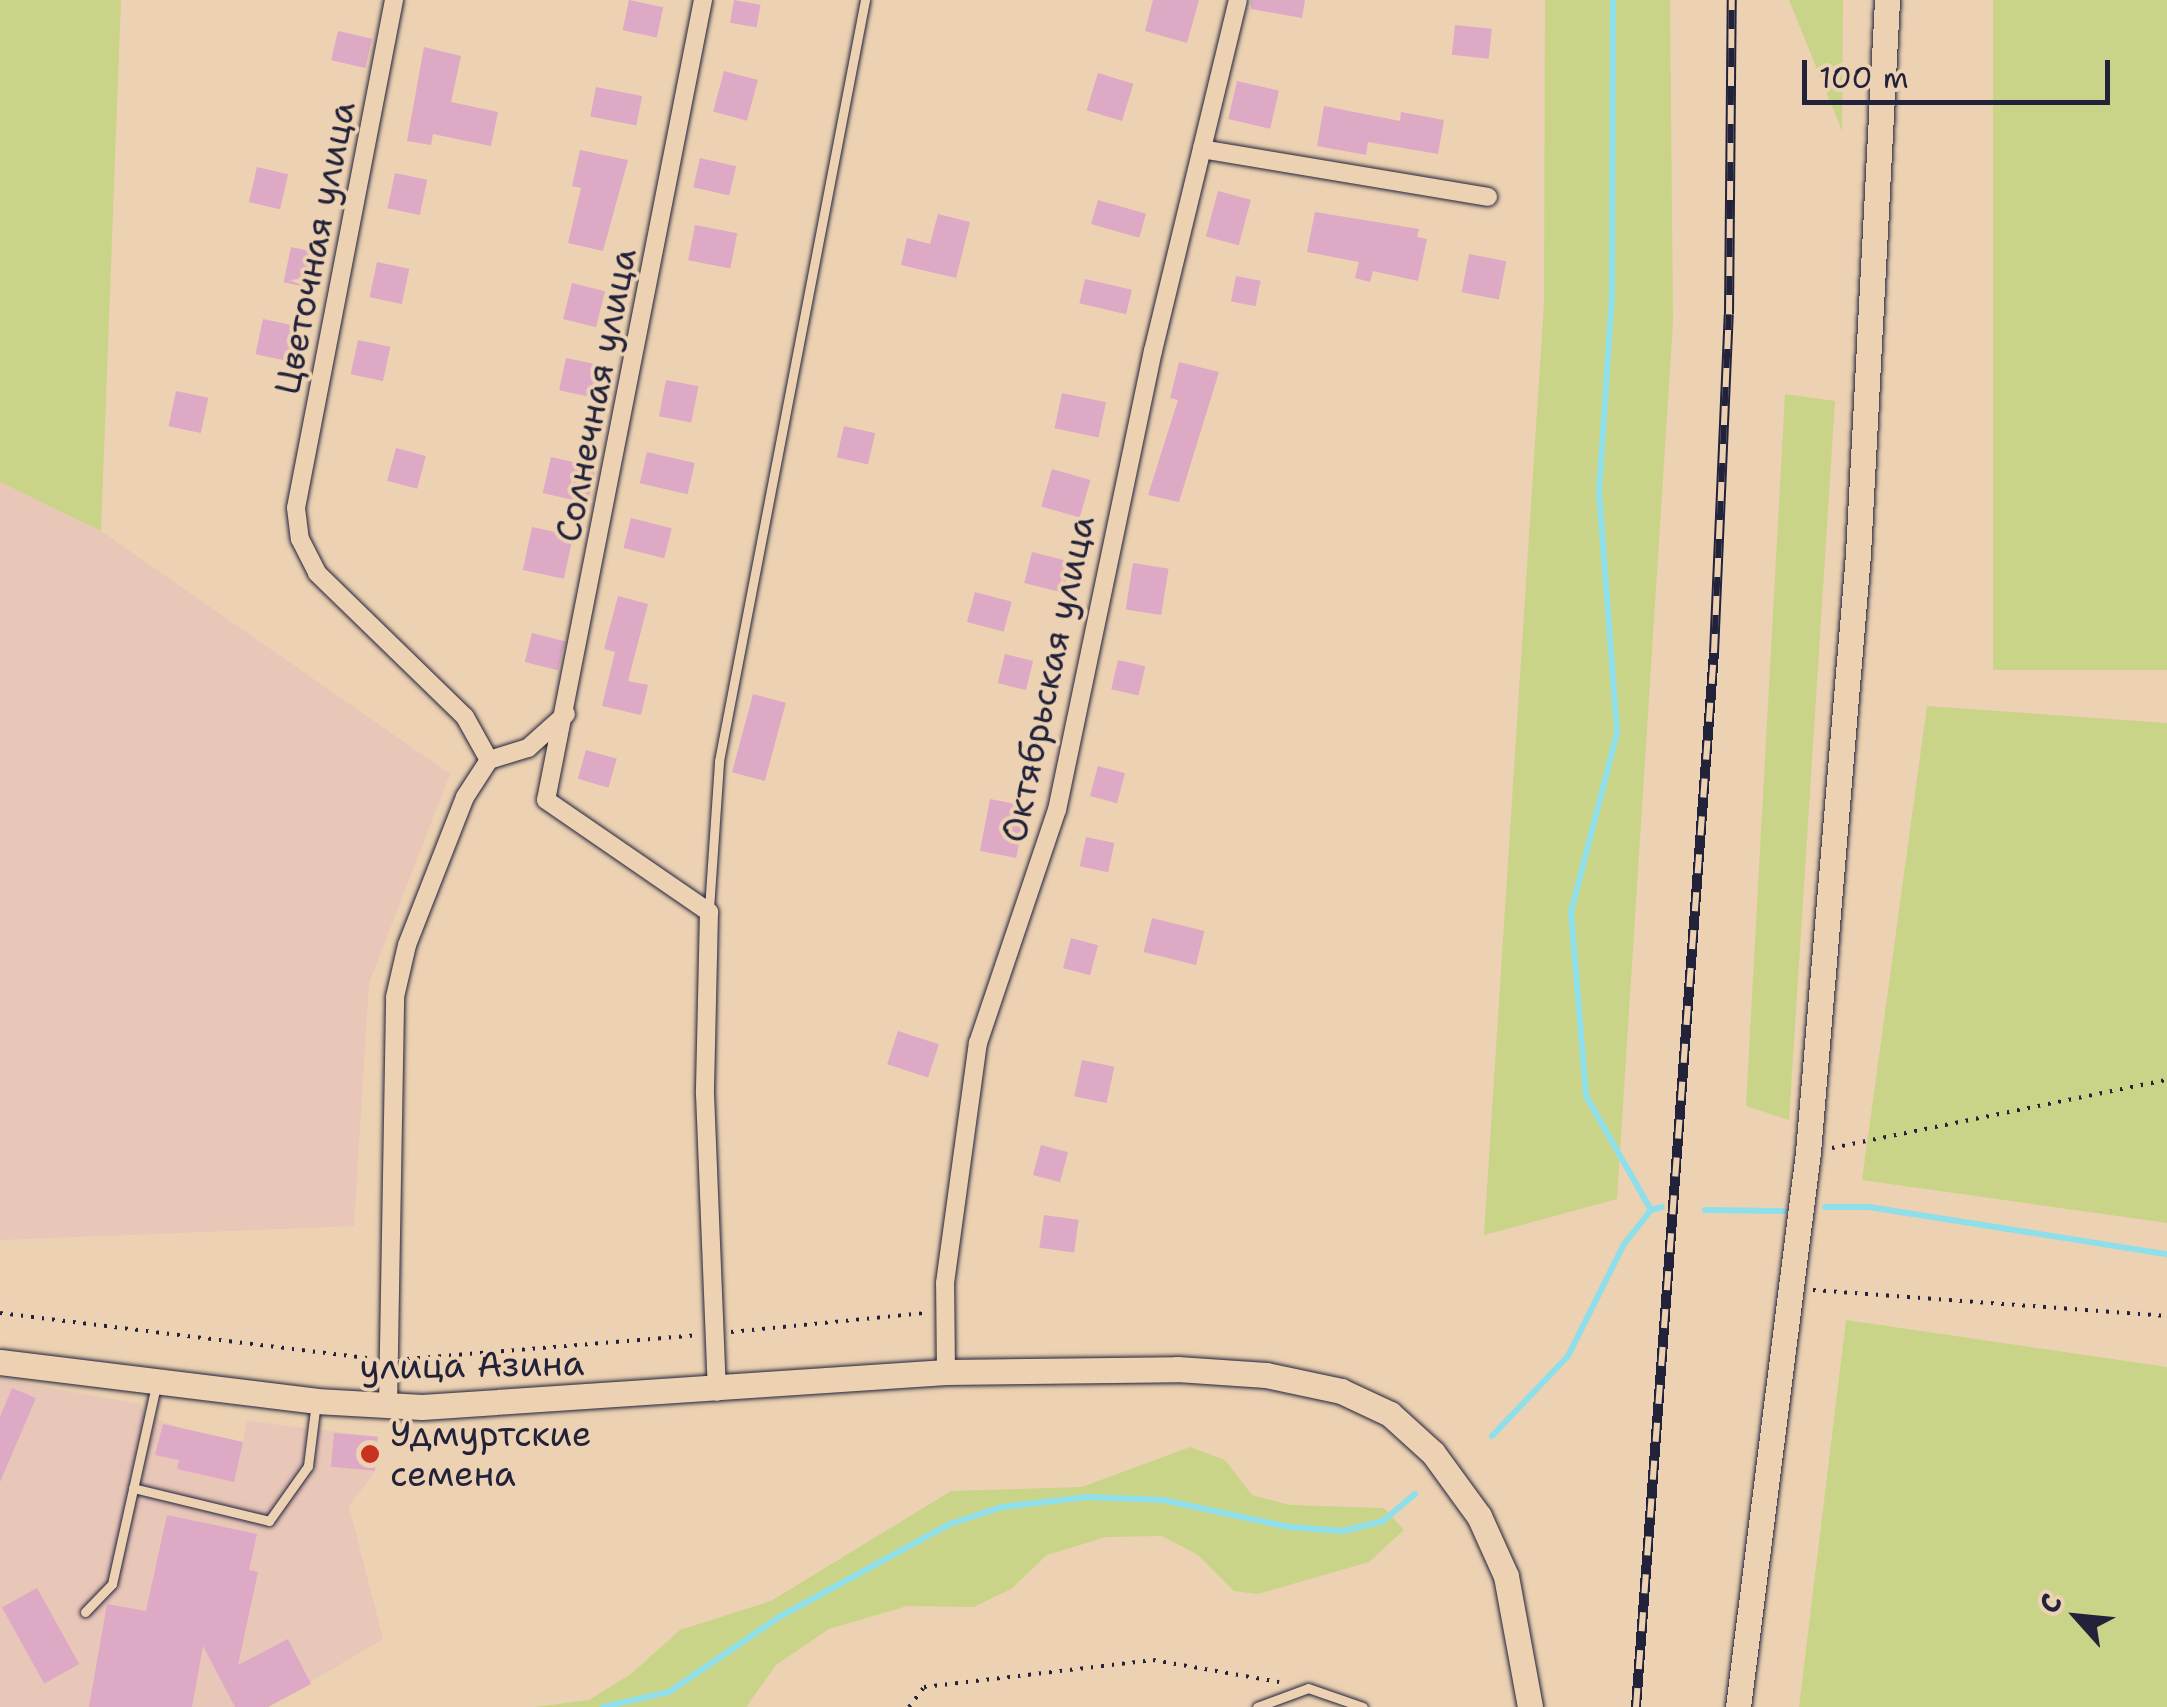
<!DOCTYPE html>
<meta charset="utf-8">
<style>
body{margin:0}
#map{position:relative;width:2167px;height:1707px;overflow:hidden;background:#ecd2b3;font-family:"Shantell Sans",sans-serif}
div>[style]{position:absolute}
.built>*{inset:0;background:#e8c6b8}
.green>*{inset:0;background:#c9d488;transform-origin:0 0}
.stream>*{height:6px;margin:-3px;padding:0 3px;transform-origin:3px;border-radius:3px;background:#8fdfea}
.building>*{inset:0;background:#dda9c5;transform-origin:0 0}
.path>*{height:4px;margin-top:-2px;transform-origin:0;background:repeating-linear-gradient(90deg,#22223b 0 2.5px,transparent 0 10.5px)}
.roads{filter:drop-shadow(0 0 2px #22223b) drop-shadow(0 0 2px #22223b)}
.lane>*{height:9px;margin:-4.5px;padding:0 4.5px;transform-origin:4.5px;border-radius:4.5px;background:#ecd2b3}
.street>*{height:18px;margin:-9px;padding:0 9px;transform-origin:9px;border-radius:9px;background:#ecd2b3}
.secondary>*{height:25px;margin:-12.5px;padding:0 12.5px;transform-origin:12.5px;border-radius:12.5px;background:#ecd2b3}
.rail>*{height:10px;margin-top:-5px;transform-origin:0;background:repeating-linear-gradient(90deg,#ecd2b3 0 19px,#22223b 0 38px);box-sizing:border-box;border-block:2px solid #22223b}
.dots>*{width:28px;height:28px;translate:-50% -50%;box-sizing:border-box;border:5px solid #ecd2b3;border-radius:50%}
span{translate:-50% -50%;white-space:nowrap;text-align:center;line-height:1.15;-webkit-text-stroke:8px #ecd2b3;paint-order:stroke}
.street-label{font-size:35px;color:#22223b}
.poi-label{font-size:35px;color:#22223b}
.left{translate:0 -50%;text-align:left}
.north{position:absolute;left:2027px;top:1567px;width:100px;height:100px;-webkit-text-stroke:8px #ecd2b3;paint-order:stroke;rotate:297deg;font-size:28px;font-weight:700;line-height:40px;text-align:center;color:#22223b}
.north::after{content:'';display:block;margin:auto;width:35px;height:45px;background:#22223b;clip-path:polygon(50% 0,100% 100%,50% 72%,0 100%)}
.scale{position:absolute;left:1802px;top:60px;width:308px;height:45px;box-sizing:border-box;border:5px solid #22223b;border-top:0;padding-left:12px;font-size:30px;line-height:35px;white-space:nowrap;color:#22223b;-webkit-text-stroke:8px #ecd2b3;paint-order:stroke}
</style>
<div id="map">
<div class="built">
<i style="clip-path:polygon(0 482px,101px 531px,450px 774px,369px 983px,354px 1226px,0 1240px)"></i>
<i style="clip-path:polygon(0 1379px,140px 1404px,146px 1415px,178px 1427px,243px 1442px,247px 1421px,378px 1437px,375px 1471px,349px 1506px,383px 1639px,268px 1707px,0 1707px)"></i>
</div>
<div class="green">
<i style="clip-path:polygon(0 0,121px 0,101px 531px,0 482px)"></i>
<i style="clip-path:polygon(1545px 0,1670px 0,1673px 322px,1617px 1199px,1484px 1235px,1544px 303px)"></i>
<i style="clip-path:polygon(1789px 0,1843px 0,1842px 131px)"></i>
<i style="left:1993px;top:0;width:174px;height:670px"></i>
<i style="clip-path:polygon(1785px 394px,1835px 401px,1789px 1120px,1746px 1106px)"></i>
<i style="clip-path:polygon(1927px 706px,2167px 723px,2167px 1223px,1862px 1180px)"></i>
<i style="clip-path:polygon(1846px 1320px,2167px 1367px,2167px 1707px,1799px 1707px)"></i>
<i style="clip-path:polygon(1190px 1447px,1225px 1460px,1252px 1495px,1290px 1505px,1384px 1508px,1404px 1530px,1369px 1562px,1258px 1594px,1234px 1591px,1198px 1555px,1162px 1536px,1106px 1537px,1047px 1555px,1011px 1589px,974px 1607px,907px 1606px,829px 1629px,776px 1665px,746px 1707px,535px 1707px,589px 1700px,631px 1674px,680px 1630px,771px 1601px,951px 1491px,1082px 1487px)"></i>
</div>
<div class="stream">
<i style="left:1613px;top:0;width:296px;rotate:90.2deg"></i>
<i style="left:1612px;top:296px;width:196px;rotate:93.8deg"></i>
<i style="left:1599px;top:492px;width:242px;rotate:85.7deg"></i>
<i style="left:1617px;top:733px;width:185px;rotate:104.4deg"></i>
<i style="left:1571px;top:912px;width:185px;rotate:85.3deg"></i>
<i style="left:1586px;top:1096px;width:131px;rotate:60.3deg"></i>
<i style="left:1825px;top:1207px;width:44px"></i>
<i style="left:1869px;top:1207px;width:302px;rotate:9deg"></i>
<i style="left:1705px;top:1210px;width:79px;rotate:0.7deg"></i>
<i style="left:1492px;top:1436px;width:110px;rotate:-46.5deg"></i>
<i style="left:1568px;top:1356px;width:125px;rotate:-63.4deg"></i>
<i style="left:1624px;top:1244px;width:43px;rotate:-51.5deg"></i>
<i style="left:1651px;top:1210px;width:11px;rotate:-15deg"></i>
<i style="left:603px;top:1707px;width:68px;rotate:-12.8deg"></i>
<i style="left:669px;top:1692px;width:135px;rotate:-34.2deg"></i>
<i style="left:781px;top:1616px;width:192px;rotate:-28.6deg"></i>
<i style="left:950px;top:1524px;width:55px;rotate:-18.1deg"></i>
<i style="left:1002px;top:1507px;width:86px;rotate:-6.7deg"></i>
<i style="left:1087px;top:1497px;width:76px;rotate:2.3deg"></i>
<i style="left:1163px;top:1500px;width:129px;rotate:12.1deg"></i>
<i style="left:1289px;top:1527px;width:54px;rotate:4.2deg"></i>
<i style="left:1343px;top:1531px;width:41px;rotate:-14deg"></i>
<i style="left:1383px;top:1521px;width:42px;rotate:-40.2deg"></i>
</div>
<div class="building">
<i style="left:629px;top:0;width:35px;height:31px;rotate:12deg"></i>
<i style="left:734px;top:0;width:27px;height:23px;rotate:10deg"></i>
<i style="clip-path:polygon(1153px 0,1199px 0,1187px 43px,1145px 31px)"></i>
<i style="clip-path:polygon(1251px 0,1305px 0,1302px 18px,1251px 9px)"></i>
<i style="left:1455px;top:25px;width:37px;height:30px;rotate:6deg"></i>
<i style="left:338px;top:31px;width:35px;height:30px;rotate:13deg"></i>
<i style="clip-path:polygon(424px 47px,461px 56px,451px 102px,498px 112px,491px 146px,433px 134px,431px 145px,407px 141px)"></i>
<i style="left:724px;top:71px;width:35px;height:42px;rotate:15deg"></i>
<i style="left:1098px;top:73px;width:37px;height:39px;rotate:17deg"></i>
<i style="left:1237px;top:81px;width:43px;height:39px;rotate:13deg"></i>
<i style="left:596px;top:87px;width:47px;height:30px;rotate:11deg"></i>
<i style="clip-path:polygon(1324px 106px,1400px 121px,1401px 112px,1444px 120px,1438px 154px,1368px 142px,1366px 155px,1317px 146px)"></i>
<i style="clip-path:polygon(580px 150px,628px 160px,603px 251px,568px 243px,581px 188px,572px 186px)"></i>
<i style="left:700px;top:158px;width:37px;height:30px;rotate:13deg"></i>
<i style="left:257px;top:167px;width:32px;height:36px;rotate:13deg"></i>
<i style="left:395px;top:173px;width:33px;height:36px;rotate:12deg"></i>
<i style="left:1218px;top:191px;width:34px;height:47px;rotate:15deg"></i>
<i style="left:1098px;top:200px;width:50px;height:25px;rotate:16deg"></i>
<i style="clip-path:polygon(1315px 212px,1419px 229px,1417px 237px,1427px 239px,1418px 281px,1373px 271px,1370px 282px,1355px 278px,1359px 262px,1307px 252px)"></i>
<i style="clip-path:polygon(938px 214px,970px 222px,956px 278px,901px 265px,907px 238px,930px 244px)"></i>
<i style="left:695px;top:225px;width:43px;height:36px;rotate:11deg"></i>
<i style="left:291px;top:247px;width:33px;height:36px;rotate:12deg"></i>
<i style="left:1469px;top:254px;width:38px;height:39px;rotate:11deg"></i>
<i style="left:377px;top:262px;width:33px;height:36px;rotate:12deg"></i>
<i style="left:1236px;top:276px;width:25px;height:26px;rotate:11deg"></i>
<i style="left:1085px;top:279px;width:48px;height:25px;rotate:13deg"></i>
<i style="left:572px;top:283px;width:34px;height:37px;rotate:14deg"></i>
<i style="left:263px;top:319px;width:33px;height:36px;rotate:12deg"></i>
<i style="left:358px;top:340px;width:33px;height:35px;rotate:12deg"></i>
<i style="left:566px;top:358px;width:33px;height:33px;rotate:12deg"></i>
<i style="clip-path:polygon(1179px 362px,1219px 372px,1179px 502px,1148px 495px,1178px 400px,1170px 398px)"></i>
<i style="left:666px;top:380px;width:33px;height:37px;rotate:11deg"></i>
<i style="left:176px;top:391px;width:33px;height:36px;rotate:12deg"></i>
<i style="left:1062px;top:393px;width:45px;height:36px;rotate:12deg"></i>
<i style="left:844px;top:426px;width:32px;height:32px;rotate:13deg"></i>
<i style="left:396px;top:448px;width:31px;height:34px;rotate:15deg"></i>
<i style="left:647px;top:452px;width:49px;height:32px;rotate:13deg"></i>
<i style="left:551px;top:457px;width:46px;height:37px;rotate:13deg"></i>
<i style="left:1052px;top:469px;width:40px;height:39px;rotate:16deg"></i>
<i style="left:631px;top:518px;width:42px;height:31px;rotate:14deg"></i>
<i style="left:532px;top:527px;width:42px;height:44px;rotate:12deg"></i>
<i style="left:1032px;top:552px;width:40px;height:32px;rotate:14deg"></i>
<i style="left:1133px;top:563px;width:36px;height:47px;rotate:9deg"></i>
<i style="left:975px;top:592px;width:38px;height:31px;rotate:15deg"></i>
<i style="clip-path:polygon(618px 596px,648px 604px,628px 681px,648px 685px,641px 715px,602px 706px,615px 652px,604px 649px)"></i>
<i style="left:532px;top:633px;width:34px;height:30px;rotate:14deg"></i>
<i style="left:1005px;top:654px;width:29px;height:30px;rotate:14deg"></i>
<i style="left:1118px;top:660px;width:28px;height:30px;rotate:13deg"></i>
<i style="left:753px;top:694px;width:34px;height:81px;rotate:15deg"></i>
<i style="left:586px;top:750px;width:32px;height:30px;rotate:16deg"></i>
<i style="left:1098px;top:766px;width:28px;height:31px;rotate:15deg"></i>
<i style="left:990px;top:799px;width:37px;height:53px;rotate:11deg"></i>
<i style="left:1086px;top:837px;width:29px;height:30px;rotate:12deg"></i>
<i style="left:1152px;top:918px;width:54px;height:35px;rotate:14deg"></i>
<i style="left:1071px;top:938px;width:28px;height:31px;rotate:15deg"></i>
<i style="left:898px;top:1031px;width:43px;height:35px;rotate:18deg"></i>
<i style="left:1082px;top:1060px;width:33px;height:37px;rotate:12deg"></i>
<i style="left:1041px;top:1145px;width:28px;height:31px;rotate:15deg"></i>
<i style="left:1044px;top:1215px;width:35px;height:33px;rotate:8deg"></i>
<i style="clip-path:polygon(12px 1388px,36px 1398px,0 1482px,0 1417px)"></i>
<i style="clip-path:polygon(163px 1424px,243px 1442px,234px 1482px,177px 1469px,179px 1460px,155px 1455px)"></i>
<i style="left:334px;top:1433px;width:44px;height:34px;rotate:5deg"></i>
<i style="clip-path:polygon(167px 1515px,257px 1534px,249px 1570px,258px 1572px,238px 1665px,288px 1639px,311px 1684px,268px 1707px,235px 1707px,203px 1646px,192px 1707px,89px 1707px,107px 1604px,146px 1611px)"></i>
<i style="left:37px;top:1588px;width:87px;height:40px;rotate:61deg"></i>
</div>
<div class="path">
<i style="left:1832px;top:1148px;width:342px;rotate:-11.5deg"></i>
<i style="left:1813px;top:1290px;width:355px;rotate:4.2deg"></i>
<i style="left:0;top:1313px;width:376px;rotate:7deg"></i>
<i style="left:731px;top:1332px;width:196px;rotate:-5.6deg"></i>
<i style="left:407px;top:1359px;width:291px;rotate:-4.7deg"></i>
<i style="left:909px;top:1707px;width:25px;rotate:-53deg"></i>
<i style="left:924px;top:1687px;width:231px;rotate:-6.7deg"></i>
<i style="left:1153px;top:1660px;width:128px;rotate:9.9deg"></i>
</div>
<div class="roads">
<div class="lane">
<i style="left:709px;top:909px;width:148px;rotate:-86.1deg"></i>
<i style="left:719px;top:761px;width:775px;rotate:-79.14deg"></i>
<i style="left:133px;top:1488px;width:140px;rotate:13.6deg"></i>
<i style="left:269px;top:1521px;width:67px;rotate:-54.7deg"></i>
<i style="left:308px;top:1466px;width:64px;rotate:-82.9deg"></i>
<i style="left:85px;top:1612px;width:39px;rotate:-46deg"></i>
<i style="left:112px;top:1584px;width:203px;rotate:-77.5deg"></i>
<i style="left:1257px;top:1707px;width:54px;rotate:-20.4deg"></i>
<i style="left:1308px;top:1688px;width:58px;rotate:19.1deg"></i>
</div>
<div class="street">
<i style="left:394px;top:0;width:517px;rotate:100.92deg"></i>
<i style="left:296px;top:508px;width:31px;rotate:83deg"></i>
<i style="left:300px;top:539px;width:38px;rotate:63deg"></i>
<i style="left:317px;top:573px;width:206px;rotate:44.2deg"></i>
<i style="left:465px;top:717px;width:49px;rotate:60.8deg"></i>
<i style="left:703px;top:0;width:815px;rotate:101.1deg"></i>
<i style="left:546px;top:800px;width:198px;rotate:34.5deg"></i>
<i style="left:709px;top:912px;width:182px;rotate:91.3deg"></i>
<i style="left:705px;top:1094px;width:298px;rotate:87.7deg"></i>
<i style="left:1202px;top:149px;width:290px;rotate:9.5deg"></i>
<i style="left:946px;top:1372px;width:89px;rotate:-90.6deg"></i>
<i style="left:945px;top:1283px;width:242px;rotate:-82.2deg"></i>
<i style="left:978px;top:1043px;width:246px;rotate:-71.3deg"></i>
<i style="left:1057px;top:810px;width:469px;rotate:-78.2deg"></i>
<i style="left:1153px;top:351px;width:361px;rotate:-76.4deg"></i>
<i style="left:388px;top:1406px;width:409px;rotate:-89deg"></i>
<i style="left:395px;top:997px;width:53px;rotate:-77deg"></i>
<i style="left:407px;top:945px;width:159px;rotate:-68.6deg"></i>
<i style="left:465px;top:797px;width:44px;rotate:-57deg"></i>
<i style="left:489px;top:760px;width:41px;rotate:-17.1deg"></i>
<i style="left:528px;top:748px;width:51px;rotate:-41.8deg"></i>
</div>
<div class="secondary">
<i style="left:0;top:1362px;width:318px;rotate:7deg"></i>
<i style="left:316px;top:1401px;width:106px;rotate:3.2deg"></i>
<i style="left:422px;top:1407px;width:525px;rotate:-3.82deg"></i>
<i style="left:946px;top:1372px;width:231px;rotate:-0.7deg"></i>
<i style="left:1177px;top:1369px;width:89px;rotate:3.9deg"></i>
<i style="left:1266px;top:1375px;width:77px;rotate:12deg"></i>
<i style="left:1341px;top:1391px;width:54px;rotate:25.1deg"></i>
<i style="left:1390px;top:1414px;width:58px;rotate:42.2deg"></i>
<i style="left:1433px;top:1453px;width:78px;rotate:53.9deg"></i>
<i style="left:1479px;top:1516px;width:66px;rotate:65.8deg"></i>
<i style="left:1506px;top:1576px;width:133px;rotate:79.6deg"></i>
<i style="left:1738px;top:1707px;width:559px;rotate:-82.81deg"></i>
<i style="left:1808px;top:1152px;width:600px;rotate:-85.22deg"></i>
<i style="left:1858px;top:554px;width:555px;rotate:-87deg"></i>
</div>
</div>
<div class="rail">
<i style="left:1636px;top:1707px;width:1057px;rotate:-85.77deg"></i>
<i style="left:1714px;top:653px;width:339px;rotate:-87.5deg"></i>
<i style="left:1729px;top:314px;width:314px;rotate:-89.5deg"></i>
</div>
<div class="dots">
<i style="left:370px;top:1454px;background:#c8321e"></i>
</div>
<div class="street-label">
<span style="left:315px;top:248px;rotate:-79deg">Цветочная улица</span>
<span style="left:596px;top:395px;rotate:-79deg">Солнечная улица</span>
<span style="left:1048px;top:679px;rotate:-78deg">Октябрьская улица</span>
<span style="left:472px;top:1365px;rotate:-1deg">улица Азина</span>
</div>
<div class="poi-label">
<span class="left" style="left:390px;top:1454px">Удмуртские<br>семена</span>
</div>
<div class="north">С</div>
<div class="scale">100 m</div>
</div>
